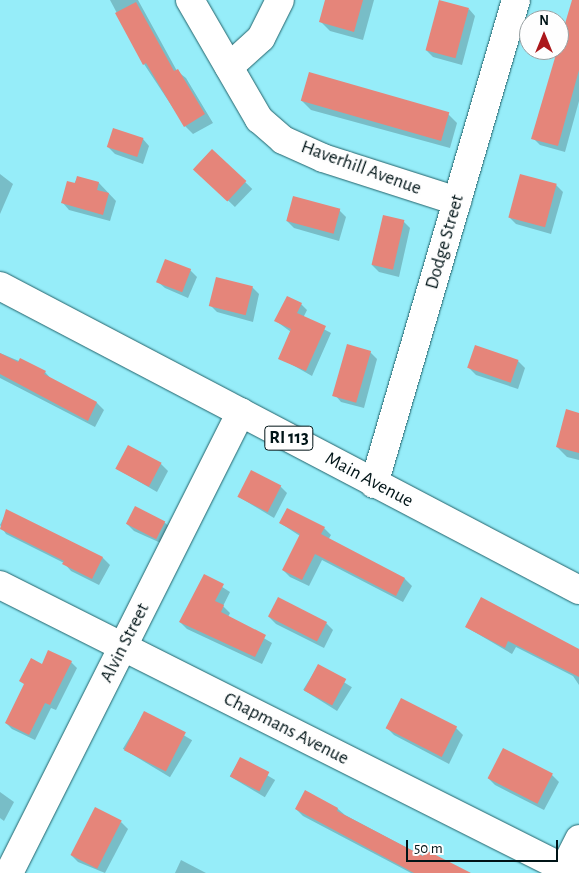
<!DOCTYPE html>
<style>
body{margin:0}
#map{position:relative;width:579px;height:873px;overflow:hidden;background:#96edf9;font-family:"Alegreya Sans",sans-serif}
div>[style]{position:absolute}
.shadow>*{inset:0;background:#0003;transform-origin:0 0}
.building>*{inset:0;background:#e5857a;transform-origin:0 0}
.roads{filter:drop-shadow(0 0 1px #23626a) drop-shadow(0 0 1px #23626a)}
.minor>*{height:28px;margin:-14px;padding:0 14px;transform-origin:14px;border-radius:14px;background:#fff}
.major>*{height:28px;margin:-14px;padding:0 14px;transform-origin:14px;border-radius:14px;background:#fff}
span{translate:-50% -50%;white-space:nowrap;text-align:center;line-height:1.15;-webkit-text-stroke:5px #fefefe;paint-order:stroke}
.shield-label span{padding:1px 4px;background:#fefefe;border:1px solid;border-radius:4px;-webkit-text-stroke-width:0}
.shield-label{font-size:18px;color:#001417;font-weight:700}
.street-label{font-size:19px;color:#001417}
.north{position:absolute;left:519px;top:10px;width:50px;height:50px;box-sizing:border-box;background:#fefefe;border:1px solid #98a0a2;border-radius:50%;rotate:0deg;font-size:14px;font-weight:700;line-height:20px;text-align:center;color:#001417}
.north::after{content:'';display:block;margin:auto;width:18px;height:22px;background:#ab181b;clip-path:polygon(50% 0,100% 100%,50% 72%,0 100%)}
.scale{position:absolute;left:406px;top:840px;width:152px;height:22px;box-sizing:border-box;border:2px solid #001417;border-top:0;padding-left:6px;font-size:15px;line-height:18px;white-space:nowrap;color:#001417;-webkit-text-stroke:4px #fefefe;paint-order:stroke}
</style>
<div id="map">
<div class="shadow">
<i style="clip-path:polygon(110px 0,138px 0,177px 71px,186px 78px,213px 123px,193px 134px,185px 126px,144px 64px)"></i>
<i style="clip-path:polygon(327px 0,374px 0,363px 40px,330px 31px,321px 22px)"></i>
<i style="clip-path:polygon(573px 0,579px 0,579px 101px,565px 152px,540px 145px,533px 138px)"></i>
<i style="clip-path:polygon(469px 9px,475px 16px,462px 65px,433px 57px,426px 50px)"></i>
<i style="clip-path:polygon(302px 101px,448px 114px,457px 123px,450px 148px,311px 110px)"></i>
<i style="clip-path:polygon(143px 139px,149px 146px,143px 164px,115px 154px,108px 147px)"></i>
<i style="left:212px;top:150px;width:56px;height:25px;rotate:44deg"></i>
<i style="clip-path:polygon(0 174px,13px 184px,0 214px)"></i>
<i style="clip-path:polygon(78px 177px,99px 183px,116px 201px,110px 221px,69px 210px,63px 203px)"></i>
<i style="clip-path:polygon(556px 185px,563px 192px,551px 234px,516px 224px,509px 217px)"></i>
<i style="clip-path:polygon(339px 210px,346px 217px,339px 241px,294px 228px,287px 221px)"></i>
<i style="clip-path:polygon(403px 221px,410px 228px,399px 277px,379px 272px,372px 265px)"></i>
<i style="clip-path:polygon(190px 270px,197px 277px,188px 298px,165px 288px,158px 282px)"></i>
<i style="clip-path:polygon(252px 287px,259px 294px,253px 322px,217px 312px,210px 305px)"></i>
<i style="clip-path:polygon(301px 304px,307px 310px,303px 318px,331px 333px,312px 376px,280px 358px,291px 332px,276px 321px)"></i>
<i style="clip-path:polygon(370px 352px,377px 359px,364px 408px,341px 402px,335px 395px)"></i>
<i style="clip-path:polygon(0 353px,45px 372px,52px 380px,97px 403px,104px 410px,95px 427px,0 378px)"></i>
<i style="clip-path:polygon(518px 361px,525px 368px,518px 389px,476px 375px,469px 368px)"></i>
<i style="clip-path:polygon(579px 414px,579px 460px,567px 457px,557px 447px)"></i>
<i style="clip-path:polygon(161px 464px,168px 471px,157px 492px,117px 469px)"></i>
<i style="clip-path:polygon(280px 486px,287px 493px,274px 518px,239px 497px)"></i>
<i style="clip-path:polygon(7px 511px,103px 558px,110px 565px,99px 585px,71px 571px,64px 563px,6px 534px,0 525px)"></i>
<i style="clip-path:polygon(164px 522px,171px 528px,163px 544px,134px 531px,127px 524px)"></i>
<i style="clip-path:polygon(280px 523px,324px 528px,331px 535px,328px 540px,405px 579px,412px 586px,403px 602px,322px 560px,309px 586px,290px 577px,283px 570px,300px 536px)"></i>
<i style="clip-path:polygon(205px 576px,230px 592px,223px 606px,230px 613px,228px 617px,272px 643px,262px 664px,187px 629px,180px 622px)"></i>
<i style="clip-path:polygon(269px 617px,326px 623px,333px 630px,324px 648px,276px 624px)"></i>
<i style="clip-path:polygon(466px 627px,579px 649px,579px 685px,573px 676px,516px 647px,512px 654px)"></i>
<i style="clip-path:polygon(71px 662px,77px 668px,56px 710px,51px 708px,35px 740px,12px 729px,6px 723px,42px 665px)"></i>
<i style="left:318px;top:666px;width:40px;height:28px;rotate:32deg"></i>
<i style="left:145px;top:712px;width:55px;height:43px;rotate:31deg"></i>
<i style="clip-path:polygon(387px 728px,456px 728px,463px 735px,449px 764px,394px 735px)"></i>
<i style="left:240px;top:759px;width:41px;height:20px;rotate:31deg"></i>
<i style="clip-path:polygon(552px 775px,559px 782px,544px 810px,495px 785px,488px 778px)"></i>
<i style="clip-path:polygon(0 792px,14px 802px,4px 821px,0 818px)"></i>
<i style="clip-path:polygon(296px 809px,338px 809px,345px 815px,424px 857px,468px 873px,411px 873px,303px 816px)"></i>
<i style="clip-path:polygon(121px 822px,128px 829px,105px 873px,78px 862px,71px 855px)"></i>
<i style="clip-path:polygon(181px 860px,206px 873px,175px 873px)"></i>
</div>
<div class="building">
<i style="clip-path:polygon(325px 0,363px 0,354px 32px,319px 22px)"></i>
<i style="left:439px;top:0;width:31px;height:52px;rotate:15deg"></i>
<i style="clip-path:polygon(572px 0,579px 0,579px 70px,558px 146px,531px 139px)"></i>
<i style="clip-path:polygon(136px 2px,174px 71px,178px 69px,205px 114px,184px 127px,146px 63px,143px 65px,115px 13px)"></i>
<i style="left:309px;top:72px;width:146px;height:30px;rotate:16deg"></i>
<i style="left:113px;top:128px;width:32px;height:20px;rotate:18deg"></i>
<i style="left:212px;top:149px;width:47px;height:28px;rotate:43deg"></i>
<i style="left:520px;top:174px;width:38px;height:45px;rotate:15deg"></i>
<i style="clip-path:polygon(77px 176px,99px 182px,97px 190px,109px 193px,103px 215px,61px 203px,67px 181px,75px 183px)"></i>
<i style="left:293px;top:196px;width:49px;height:26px;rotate:15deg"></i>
<i style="left:383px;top:215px;width:22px;height:51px;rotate:13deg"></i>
<i style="left:165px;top:259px;width:28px;height:25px;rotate:21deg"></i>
<i style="left:216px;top:277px;width:38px;height:30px;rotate:14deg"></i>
<i style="clip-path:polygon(287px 296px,302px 303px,297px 313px,326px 326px,306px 371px,278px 359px,291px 329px,274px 321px)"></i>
<i style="left:347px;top:344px;width:25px;height:54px;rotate:16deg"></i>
<i style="left:475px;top:345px;width:46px;height:24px;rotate:19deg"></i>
<i style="clip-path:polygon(0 353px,18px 362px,20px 358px,46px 371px,44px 374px,97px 402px,88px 421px,0 374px)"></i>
<i style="clip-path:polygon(566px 409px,579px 413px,579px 453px,556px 447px)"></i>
<i style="left:128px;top:445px;width:38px;height:27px;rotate:28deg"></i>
<i style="left:251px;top:470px;width:34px;height:30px;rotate:27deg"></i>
<i style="left:135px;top:506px;width:34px;height:20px;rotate:27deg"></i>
<i style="clip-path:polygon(287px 508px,325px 527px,321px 534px,405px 578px,396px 596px,315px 554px,302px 580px,282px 570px,300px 534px,279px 523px)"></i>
<i style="clip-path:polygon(6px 509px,103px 557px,92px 579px,62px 564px,64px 561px,0 529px)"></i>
<i style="clip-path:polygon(204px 574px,224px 584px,215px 601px,224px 605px,221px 612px,266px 635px,255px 657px,179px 622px)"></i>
<i style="left:278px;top:597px;width:55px;height:22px;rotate:27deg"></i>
<i style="clip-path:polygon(481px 597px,579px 649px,579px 677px,508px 641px,505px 648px,465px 627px)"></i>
<i style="clip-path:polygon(48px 650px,72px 661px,50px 705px,45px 703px,29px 735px,5px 723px,24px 684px,19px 681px,31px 658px,42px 664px)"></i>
<i style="left:318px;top:664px;width:32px;height:30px;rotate:28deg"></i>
<i style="left:401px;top:698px;width:63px;height:34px;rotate:27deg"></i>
<i style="left:144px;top:711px;width:47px;height:44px;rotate:27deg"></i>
<i style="left:503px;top:748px;width:56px;height:34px;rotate:27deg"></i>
<i style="left:240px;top:757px;width:33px;height:22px;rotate:27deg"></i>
<i style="clip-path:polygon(305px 790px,338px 808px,337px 811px,423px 856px,426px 850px,471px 873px,414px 873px,295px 809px)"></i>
<i style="left:95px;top:807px;width:30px;height:54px;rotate:27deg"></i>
</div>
<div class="roads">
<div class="minor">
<i style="left:190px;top:0;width:138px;rotate:59.9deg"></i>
<i style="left:259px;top:119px;width:32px;rotate:41deg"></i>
<i style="left:283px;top:140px;width:44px;rotate:24.2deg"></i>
<i style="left:323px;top:158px;width:141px;rotate:17.8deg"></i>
<i style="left:229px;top:67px;width:43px;rotate:-42.2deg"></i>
<i style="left:261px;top:38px;width:42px;rotate:-63.4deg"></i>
<i style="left:374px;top:484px;width:504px;rotate:-73.65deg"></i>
<i style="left:0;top:585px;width:641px;rotate:26.68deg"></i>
<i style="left:9px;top:873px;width:516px;rotate:-63.29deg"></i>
<i style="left:562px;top:873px;width:38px;rotate:-63deg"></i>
</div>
<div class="major">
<i style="left:0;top:286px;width:654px;rotate:27.7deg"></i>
</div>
</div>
<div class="shield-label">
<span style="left:289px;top:438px">RI 113</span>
</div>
<div class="street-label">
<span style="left:361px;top:168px;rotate:20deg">Haverhill Avenue</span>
<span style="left:445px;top:242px;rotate:-74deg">Dodge Street</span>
<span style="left:369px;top:480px;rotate:28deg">Main Avenue</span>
<span style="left:125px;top:643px;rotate:-63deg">Alvin Street</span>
<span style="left:286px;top:729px;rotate:27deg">Chapmans Avenue</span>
</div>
<div class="north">N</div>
<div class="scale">50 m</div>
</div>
